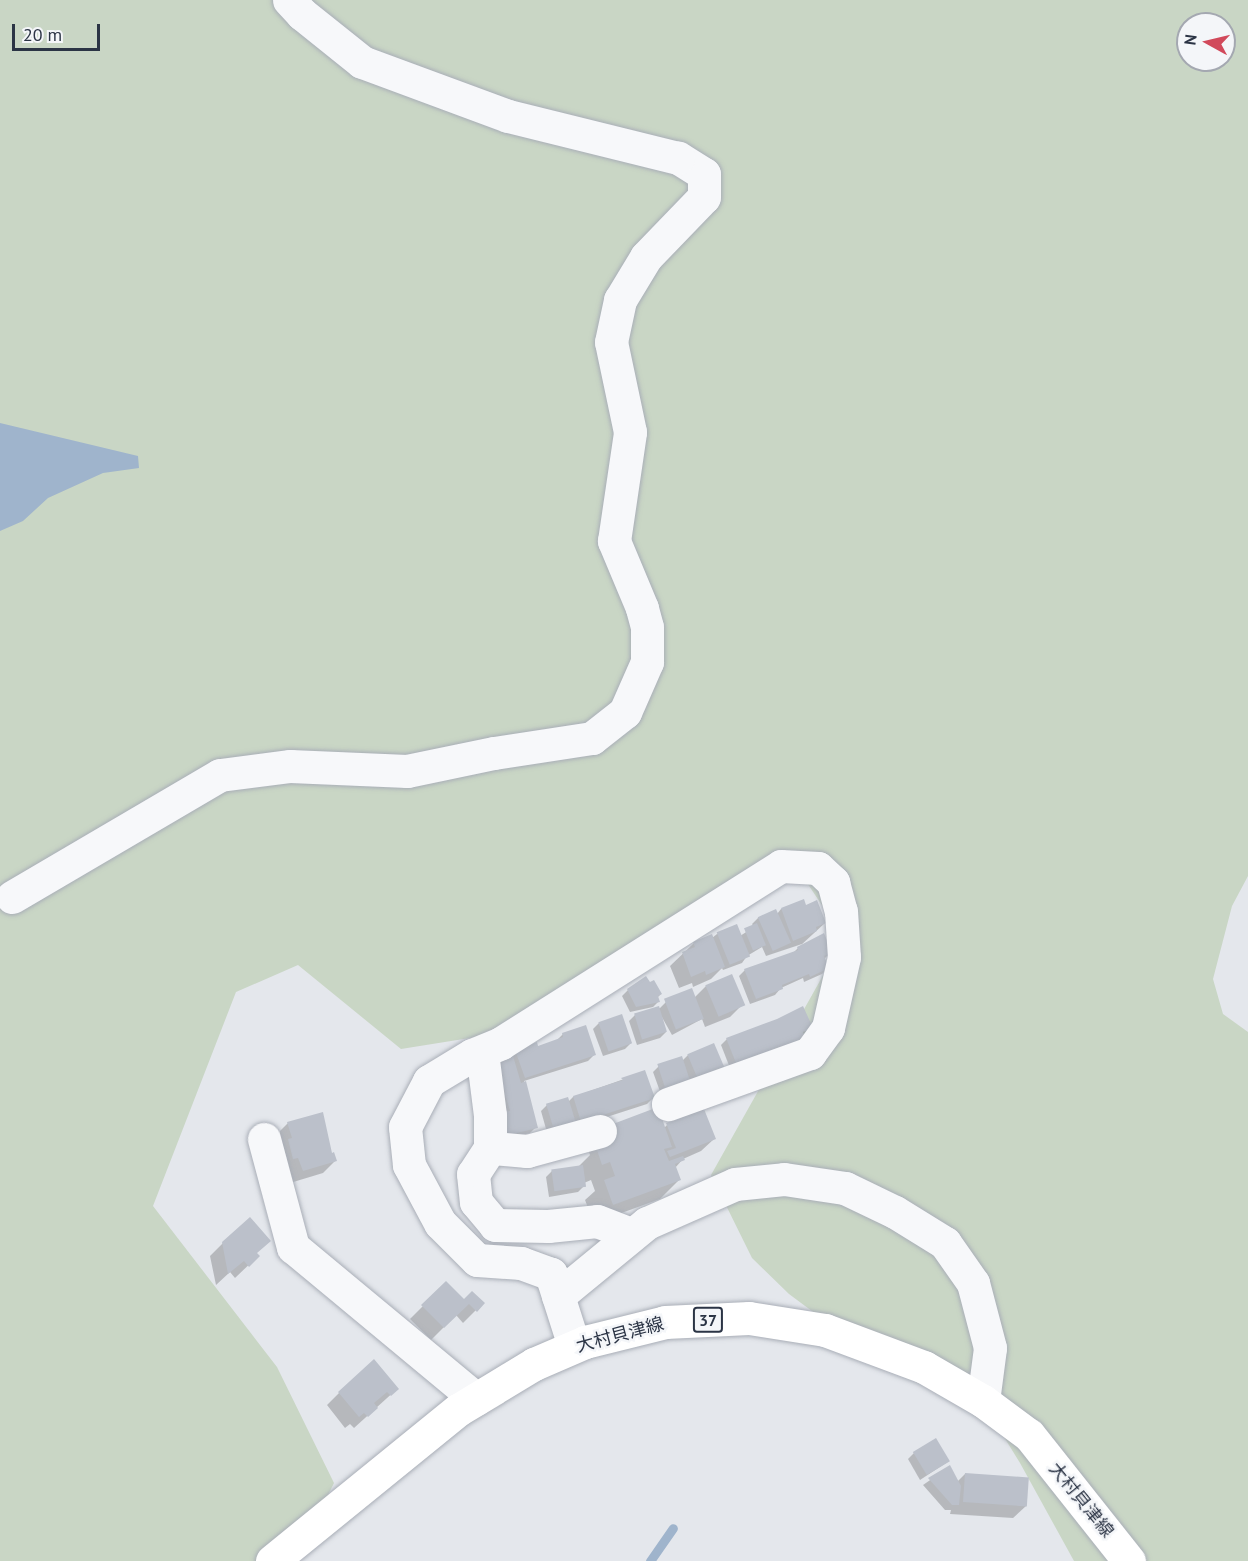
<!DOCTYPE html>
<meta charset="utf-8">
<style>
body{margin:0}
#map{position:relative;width:1248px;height:1561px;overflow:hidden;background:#e4e7ec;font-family:"PT Sans","Noto Sans JP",sans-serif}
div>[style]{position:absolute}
.green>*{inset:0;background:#c9d6c5}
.water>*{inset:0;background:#9fb4cc}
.shadow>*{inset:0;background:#0003}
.stream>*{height:9px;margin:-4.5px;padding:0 4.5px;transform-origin:4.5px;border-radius:4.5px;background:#9fb4cc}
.building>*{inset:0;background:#bbc0ca;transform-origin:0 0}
.roads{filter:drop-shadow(0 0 2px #a9aeb7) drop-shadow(0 0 2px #a9aeb7)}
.minor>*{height:33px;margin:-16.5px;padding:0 16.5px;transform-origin:16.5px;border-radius:16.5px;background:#f7f8fa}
.major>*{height:33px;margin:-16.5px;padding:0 16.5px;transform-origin:16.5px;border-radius:16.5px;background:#fff}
span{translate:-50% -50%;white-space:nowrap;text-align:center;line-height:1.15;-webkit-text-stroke:5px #f4f6f9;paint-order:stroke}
.shield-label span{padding:2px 4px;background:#f4f6f9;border:2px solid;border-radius:4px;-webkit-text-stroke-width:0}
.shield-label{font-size:16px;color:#2b3445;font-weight:700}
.street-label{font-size:18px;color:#2b3445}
.north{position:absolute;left:1176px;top:12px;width:60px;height:60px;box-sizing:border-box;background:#f4f6f9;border:2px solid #a4a8b1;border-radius:50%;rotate:278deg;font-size:16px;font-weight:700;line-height:24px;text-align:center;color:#2b3445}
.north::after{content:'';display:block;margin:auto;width:21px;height:27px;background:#d1495b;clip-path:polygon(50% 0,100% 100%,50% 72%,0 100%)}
.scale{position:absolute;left:12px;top:24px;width:88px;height:27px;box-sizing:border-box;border:3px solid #2b3445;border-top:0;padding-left:8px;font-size:18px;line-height:21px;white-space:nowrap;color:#2b3445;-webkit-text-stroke:4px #f4f6f9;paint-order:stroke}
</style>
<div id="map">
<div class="green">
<i style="clip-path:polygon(evenodd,0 0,1248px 0,1248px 876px,1232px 906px,1213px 979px,1223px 1014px,1248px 1032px,1248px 1561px,1074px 1561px,1020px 1463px,983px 1403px,840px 1332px,789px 1294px,752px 1258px,711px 1175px,844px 938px,791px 859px,501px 1033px,401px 1049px,298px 965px,236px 992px,153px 1206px,277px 1367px,334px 1483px,307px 1537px,266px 1561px,0 1561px,0 0,1188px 24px,1224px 24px,1224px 60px,1188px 60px,1188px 24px)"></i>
</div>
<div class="water">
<i style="clip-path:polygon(0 423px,138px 456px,139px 468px,103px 473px,48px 498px,23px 521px,0 531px)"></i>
</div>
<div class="shadow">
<i style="clip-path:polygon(805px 907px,825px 923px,800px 946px,831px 952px,824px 959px,828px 968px,822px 974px,804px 982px,803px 978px,781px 988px,775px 995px,750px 1004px,739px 976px,745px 970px,793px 953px,802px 944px,766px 956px,762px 947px,747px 956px,742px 963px,723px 970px,722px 968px,711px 979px,693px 987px,692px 983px,679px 988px,670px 966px,694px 943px,712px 938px,717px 934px,740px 936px,754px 927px,752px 924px,758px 918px,777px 914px,781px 909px)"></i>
<i style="clip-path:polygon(649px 984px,661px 994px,657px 998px,658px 1002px,653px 1007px,630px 1012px,622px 996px,628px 990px)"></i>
<i style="clip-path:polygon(706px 986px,743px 1004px,730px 1017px,705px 1027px,702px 1019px,672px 1035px,659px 1012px,666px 1032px,660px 1038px,637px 1045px,629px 1021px,635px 1015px,660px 1008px,666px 1002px,694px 998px)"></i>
<i style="clip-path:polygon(599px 1023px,631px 1043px,625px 1049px,603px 1056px,593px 1029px)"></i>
<i style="clip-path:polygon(811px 1027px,804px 1040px,732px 1073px,721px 1045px,727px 1039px)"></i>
<i style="clip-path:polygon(563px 1034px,594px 1055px,588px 1061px,524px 1081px,536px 1127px,530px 1133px,503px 1140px,490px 1068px,516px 1051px,537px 1048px,557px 1040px)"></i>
<i style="clip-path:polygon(688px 1055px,724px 1071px,662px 1097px,653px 1072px,659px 1066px,682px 1061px)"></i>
<i style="clip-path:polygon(644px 1072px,653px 1098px,647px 1104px,548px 1136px,541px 1111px,547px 1105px,568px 1102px,573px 1097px)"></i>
<i style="clip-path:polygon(288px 1123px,335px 1161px,323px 1173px,290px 1183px,275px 1136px)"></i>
<i style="clip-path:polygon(667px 1125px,714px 1139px,701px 1151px,683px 1159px,675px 1168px,679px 1180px,660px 1199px,594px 1223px,585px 1200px,595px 1191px,591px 1180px,584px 1183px,584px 1186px,578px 1192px,549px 1197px,546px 1177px,552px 1171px,578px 1167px,590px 1155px,587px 1147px,664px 1128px)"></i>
<i style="clip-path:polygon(223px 1243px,258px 1256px,235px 1278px,230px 1272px,216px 1285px,210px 1256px)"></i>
<i style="clip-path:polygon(446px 1283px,464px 1301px,483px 1303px,463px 1323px,456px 1315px,431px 1340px,410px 1319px)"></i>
<i style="clip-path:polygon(397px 1389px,354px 1428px,350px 1424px,345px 1428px,327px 1405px,339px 1393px)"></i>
<i style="clip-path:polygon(914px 1453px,949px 1461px,920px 1480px,908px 1459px)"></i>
<i style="clip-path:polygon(949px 1467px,957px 1482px,965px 1474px,1026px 1506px,1013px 1518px,950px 1514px,951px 1510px,945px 1510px,923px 1485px)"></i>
</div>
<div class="stream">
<i style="left:650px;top:1561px;width:40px;rotate:-55.1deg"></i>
</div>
<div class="building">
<i style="clip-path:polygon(804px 899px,806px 905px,817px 900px,826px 923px,816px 927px,817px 931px,793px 941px,781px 908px)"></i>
<i style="left:776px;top:909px;width:37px;height:20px;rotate:66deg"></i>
<i style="left:757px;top:923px;width:24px;height:14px;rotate:68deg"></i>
<i style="left:737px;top:924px;width:35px;height:22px;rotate:68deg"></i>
<i style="clip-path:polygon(824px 933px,832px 953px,824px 956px,829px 968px,810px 977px,809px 974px,782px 985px,783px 989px,756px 999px,744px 969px,798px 950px,797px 947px)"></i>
<i style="clip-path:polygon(712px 934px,725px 967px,706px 975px,705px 971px,691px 977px,682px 952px,695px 947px,693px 942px)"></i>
<i style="left:732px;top:974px;width:34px;height:29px;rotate:67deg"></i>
<i style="clip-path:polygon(646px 976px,650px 982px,654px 980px,662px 994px,658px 996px,660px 1002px,636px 1007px,627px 989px)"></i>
<i style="left:692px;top:988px;width:33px;height:30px;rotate:69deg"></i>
<i style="left:659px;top:1006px;width:27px;height:26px;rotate:73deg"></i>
<i style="clip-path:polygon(803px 1006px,813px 1028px,803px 1032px,806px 1041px,738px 1068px,726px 1038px,777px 1019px)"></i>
<i style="left:622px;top:1014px;width:31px;height:25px;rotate:71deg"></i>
<i style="clip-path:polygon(586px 1025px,596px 1055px,525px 1078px,515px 1050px,537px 1042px,538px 1046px,563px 1037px,562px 1033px)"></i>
<i style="left:714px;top:1043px;width:30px;height:29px;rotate:67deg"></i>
<i style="clip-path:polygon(513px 1056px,521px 1083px,526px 1081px,538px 1128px,508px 1135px,503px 1112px,510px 1111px,495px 1061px)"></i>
<i style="left:682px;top:1056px;width:29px;height:26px;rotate:72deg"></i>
<i style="clip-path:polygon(645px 1070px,655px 1098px,581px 1122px,573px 1096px,623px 1080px,621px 1078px)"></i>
<i style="left:568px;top:1097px;width:27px;height:23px;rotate:73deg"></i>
<i style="clip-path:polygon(658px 1107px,672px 1147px,664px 1149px,669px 1161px,683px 1156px,685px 1160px,675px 1164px,681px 1180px,613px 1205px,604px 1180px,615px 1176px,610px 1162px,602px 1165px,596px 1147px,605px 1127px)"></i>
<i style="clip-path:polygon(704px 1109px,716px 1139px,670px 1157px,667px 1151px,676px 1148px,666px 1123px)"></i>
<i style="clip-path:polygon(323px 1112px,332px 1153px,334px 1152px,337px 1161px,303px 1171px,298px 1158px,293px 1159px,288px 1139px,292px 1138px,287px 1122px)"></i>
<i style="left:583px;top:1165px;width:22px;height:32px;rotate:82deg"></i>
<i style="clip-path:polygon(250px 1217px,271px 1241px,257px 1253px,260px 1256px,249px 1267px,244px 1261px,228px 1274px,222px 1242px)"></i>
<i style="clip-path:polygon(446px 1281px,464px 1299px,472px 1291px,485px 1303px,477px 1312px,469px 1304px,444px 1328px,421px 1305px)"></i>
<i style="clip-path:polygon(374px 1359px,399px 1389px,391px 1396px,387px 1392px,374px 1403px,378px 1408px,368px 1417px,364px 1413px,359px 1417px,338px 1392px)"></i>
<i style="left:936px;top:1438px;width:27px;height:27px;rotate:59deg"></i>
<i style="clip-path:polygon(950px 1465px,961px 1486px,959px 1505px,952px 1505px,928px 1478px)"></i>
<i style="left:965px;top:1473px;width:64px;height:29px;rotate:4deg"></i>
</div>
<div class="roads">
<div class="minor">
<i style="left:12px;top:897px;width:241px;rotate:-30.4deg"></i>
<i style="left:220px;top:775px;width:71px;rotate:-7.3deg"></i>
<i style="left:290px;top:766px;width:117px;rotate:2.4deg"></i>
<i style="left:407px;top:771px;width:89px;rotate:-11.7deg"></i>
<i style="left:494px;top:753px;width:99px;rotate:-8.7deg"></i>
<i style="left:592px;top:738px;width:42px;rotate:-38.2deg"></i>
<i style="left:625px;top:712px;width:55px;rotate:-66.3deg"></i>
<i style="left:647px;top:662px;width:35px;rotate:-90deg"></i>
<i style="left:647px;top:627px;width:20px;rotate:-105deg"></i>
<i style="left:642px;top:608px;width:73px;rotate:-112.7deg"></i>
<i style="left:614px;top:541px;width:110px;rotate:-81.6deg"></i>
<i style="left:630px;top:432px;width:92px;rotate:-101.9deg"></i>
<i style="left:611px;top:342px;width:43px;rotate:-77.9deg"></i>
<i style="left:620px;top:300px;width:50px;rotate:-58.8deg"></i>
<i style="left:646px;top:257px;width:83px;rotate:-46deg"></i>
<i style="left:704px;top:197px;width:23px;rotate:-90deg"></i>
<i style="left:704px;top:174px;width:31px;rotate:-148deg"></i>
<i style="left:678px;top:158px;width:175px;rotate:-166.1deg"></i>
<i style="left:508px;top:116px;width:156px;rotate:-159.7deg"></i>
<i style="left:362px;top:62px;width:77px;rotate:-141.3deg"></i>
<i style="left:302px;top:14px;width:19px;rotate:-133deg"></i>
<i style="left:482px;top:1052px;width:64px;rotate:82.8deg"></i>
<i style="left:490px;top:1115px;width:33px;rotate:90deg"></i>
<i style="left:600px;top:1131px;width:76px;rotate:164.7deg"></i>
<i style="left:527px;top:1151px;width:37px;rotate:-175deg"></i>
<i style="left:490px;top:1148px;width:31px;rotate:123deg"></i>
<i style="left:473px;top:1174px;width:28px;rotate:84deg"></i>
<i style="left:476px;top:1202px;width:30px;rotate:50deg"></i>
<i style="left:495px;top:1225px;width:53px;rotate:1.1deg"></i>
<i style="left:548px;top:1226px;width:49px;rotate:-5.8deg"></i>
<i style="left:597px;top:1221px;width:36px;rotate:21deg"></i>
<i style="left:264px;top:1139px;width:112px;rotate:75deg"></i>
<i style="left:293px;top:1247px;width:238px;rotate:39.7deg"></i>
<i style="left:558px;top:1296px;width:115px;rotate:-39.4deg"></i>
<i style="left:647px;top:1223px;width:96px;rotate:-23.9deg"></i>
<i style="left:735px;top:1184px;width:49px;rotate:-5.8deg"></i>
<i style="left:784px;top:1179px;width:62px;rotate:8.4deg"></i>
<i style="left:845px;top:1188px;width:55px;rotate:25.6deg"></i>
<i style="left:895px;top:1212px;width:59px;rotate:31.8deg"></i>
<i style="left:945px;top:1243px;width:49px;rotate:55deg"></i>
<i style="left:973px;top:1283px;width:67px;rotate:75.3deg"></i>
<i style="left:990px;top:1348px;width:53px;rotate:97.5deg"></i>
<i style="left:574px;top:1346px;width:76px;rotate:-107.7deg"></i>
<i style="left:551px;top:1274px;width:32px;rotate:-160deg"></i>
<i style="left:521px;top:1263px;width:44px;rotate:-176.1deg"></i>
<i style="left:477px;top:1260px;width:52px;rotate:-135deg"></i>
<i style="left:440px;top:1223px;width:66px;rotate:-118.1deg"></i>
<i style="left:409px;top:1165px;width:38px;rotate:-96deg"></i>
<i style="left:405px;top:1127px;width:52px;rotate:-62.4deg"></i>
<i style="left:429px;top:1081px;width:50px;rotate:-31.2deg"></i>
<i style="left:472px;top:1055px;width:31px;rotate:-22deg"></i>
<i style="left:501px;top:1043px;width:331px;rotate:-32.3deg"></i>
<i style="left:781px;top:866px;width:37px;rotate:3deg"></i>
<i style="left:818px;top:868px;width:21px;rotate:43deg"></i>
<i style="left:833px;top:882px;width:30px;rotate:75deg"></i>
<i style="left:841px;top:911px;width:46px;rotate:86.3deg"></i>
<i style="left:844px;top:957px;width:73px;rotate:102.7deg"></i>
<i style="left:828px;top:1028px;width:31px;rotate:126deg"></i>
<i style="left:810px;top:1053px;width:151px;rotate:160.2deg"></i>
</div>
<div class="major">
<i style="left:272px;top:1561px;width:240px;rotate:-39.1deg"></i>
<i style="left:458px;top:1410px;width:89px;rotate:-31.2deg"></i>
<i style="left:534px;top:1364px;width:56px;rotate:-23.3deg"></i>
<i style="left:585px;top:1342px;width:82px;rotate:-14deg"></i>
<i style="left:665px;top:1322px;width:84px;rotate:-2.7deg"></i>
<i style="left:749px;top:1318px;width:77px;rotate:9deg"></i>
<i style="left:825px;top:1330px;width:106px;rotate:20.5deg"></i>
<i style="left:924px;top:1367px;width:68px;rotate:30deg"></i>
<i style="left:983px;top:1401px;width:57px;rotate:36.5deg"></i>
<i style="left:1029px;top:1435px;width:161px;rotate:51.6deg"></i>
</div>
</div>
<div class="shield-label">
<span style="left:708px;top:1320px">37</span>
</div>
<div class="street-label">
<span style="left:620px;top:1335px;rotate:-15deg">大村貝津線</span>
<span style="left:1081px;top:1500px;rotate:51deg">大村貝津線</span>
</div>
<div class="north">N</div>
<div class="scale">20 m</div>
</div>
